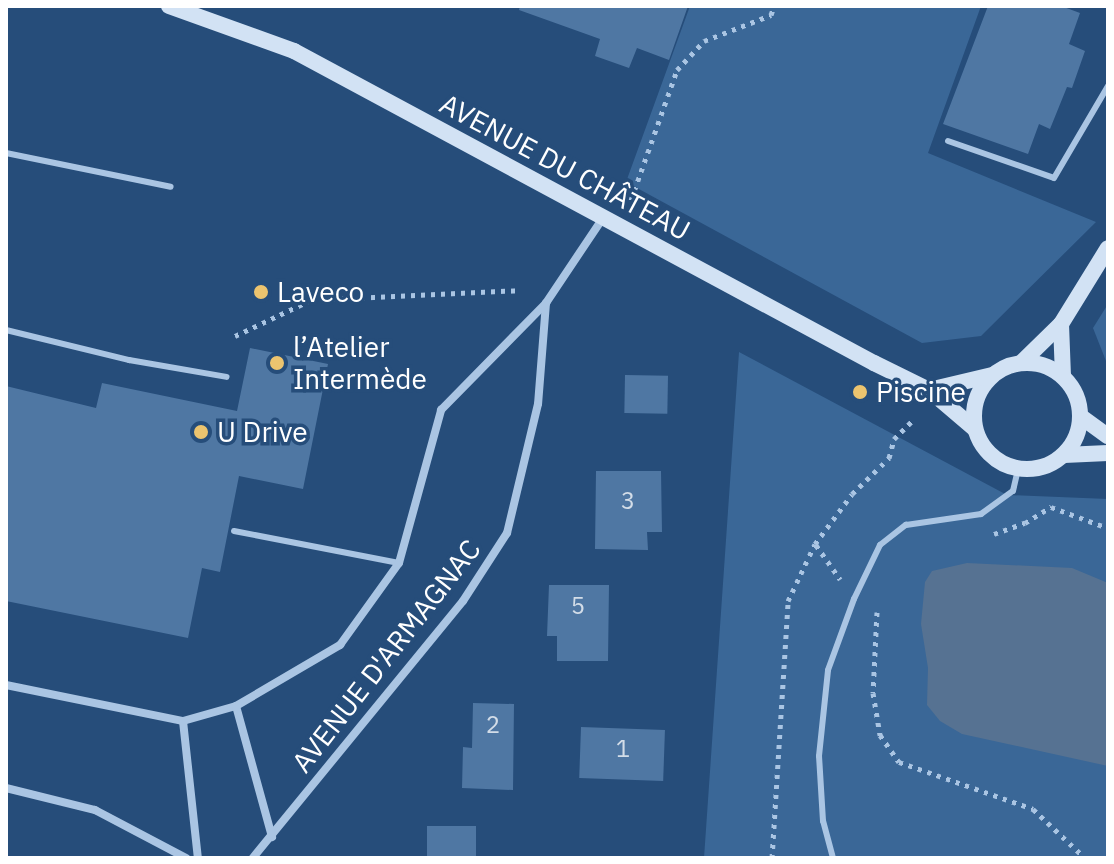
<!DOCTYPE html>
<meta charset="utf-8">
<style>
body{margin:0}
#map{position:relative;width:1114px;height:864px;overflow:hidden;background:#264d7a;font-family:"IBM Plex Sans",sans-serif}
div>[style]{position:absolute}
.green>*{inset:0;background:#3a6797}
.water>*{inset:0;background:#567292}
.building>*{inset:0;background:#4f77a3;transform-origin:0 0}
.path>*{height:5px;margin-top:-2.5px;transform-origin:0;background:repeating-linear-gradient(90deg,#aac5e3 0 4px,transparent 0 10px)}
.lane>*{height:6px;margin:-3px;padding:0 3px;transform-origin:3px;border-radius:3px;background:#aac5e3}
.street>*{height:8px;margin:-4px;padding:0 4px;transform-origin:4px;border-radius:4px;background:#aac5e3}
.secondary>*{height:16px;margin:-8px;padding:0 8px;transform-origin:8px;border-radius:8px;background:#d2e2f4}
.secondary>.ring{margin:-8px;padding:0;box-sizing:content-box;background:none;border:16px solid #d2e2f4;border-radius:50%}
.dots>*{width:22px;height:22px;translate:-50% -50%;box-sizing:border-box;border:4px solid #264d7a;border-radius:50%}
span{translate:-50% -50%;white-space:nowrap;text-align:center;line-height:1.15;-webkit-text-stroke:7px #264d7a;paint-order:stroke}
.number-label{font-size:24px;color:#d3dde8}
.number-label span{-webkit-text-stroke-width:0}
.street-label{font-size:28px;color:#fff}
.poi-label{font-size:28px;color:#fff}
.left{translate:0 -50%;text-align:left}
.frame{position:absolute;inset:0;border:8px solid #fff;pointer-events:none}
</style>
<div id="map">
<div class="green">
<i style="clip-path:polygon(690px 6px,981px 6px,928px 153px,1096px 222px,981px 336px,922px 343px,626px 182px)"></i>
<i style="clip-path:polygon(1108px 304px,1108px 366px,1093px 328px)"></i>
<i style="clip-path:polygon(739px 352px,1007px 495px,1108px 499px,1108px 858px,704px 858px)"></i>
</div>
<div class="water">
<i style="clip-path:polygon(967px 563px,1072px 568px,1108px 583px,1108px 766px,962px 734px,940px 721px,927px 705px,928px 668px,921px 624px,925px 582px,932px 571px)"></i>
</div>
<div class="building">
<i style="clip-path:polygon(520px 6px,688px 6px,669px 60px,637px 48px,629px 68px,595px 56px,600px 39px,519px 10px)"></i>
<i style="clip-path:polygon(988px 6px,1061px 6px,1080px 13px,1069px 44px,1085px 51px,1072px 88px,1067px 87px,1050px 129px,1039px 124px,1028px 154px,943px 124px)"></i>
<i style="clip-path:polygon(250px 348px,328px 364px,303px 489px,239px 476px,220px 572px,202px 568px,188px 638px,6px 601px,6px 386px,96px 408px,102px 383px,237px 411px)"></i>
<i style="left:625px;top:375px;width:43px;height:38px;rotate:1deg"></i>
<i style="clip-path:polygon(596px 471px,661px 471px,662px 532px,647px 532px,648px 550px,595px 549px)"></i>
<i style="clip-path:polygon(549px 585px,609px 585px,608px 661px,557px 661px,557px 636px,547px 636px)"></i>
<i style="clip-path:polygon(473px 703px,514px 704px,513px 790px,462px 788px,463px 747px,472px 748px)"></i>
<i style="left:581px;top:727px;width:84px;height:51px;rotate:2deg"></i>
<i style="left:427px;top:826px;width:49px;height:32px"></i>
</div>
<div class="path">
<i style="left:631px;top:200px;width:138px;rotate:-70.5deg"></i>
<i style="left:677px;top:70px;width:40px;rotate:-47deg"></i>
<i style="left:704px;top:41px;width:72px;rotate:-21.2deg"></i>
<i style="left:771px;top:15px;width:9px;rotate:-72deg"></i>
<i style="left:235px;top:336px;width:84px;rotate:-25.3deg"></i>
<i style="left:311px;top:300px;width:209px;rotate:-2.7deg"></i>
<i style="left:994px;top:534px;width:33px;rotate:-20deg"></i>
<i style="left:1025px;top:523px;width:31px;rotate:-32deg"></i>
<i style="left:1051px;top:507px;width:61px;rotate:20.2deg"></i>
<i style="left:816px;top:545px;width:42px;rotate:54.8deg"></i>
<i style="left:877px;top:612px;width:81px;rotate:92.8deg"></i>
<i style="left:873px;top:693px;width:43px;rotate:80.5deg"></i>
<i style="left:880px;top:735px;width:33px;rotate:55deg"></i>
<i style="left:899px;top:762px;width:142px;rotate:19.3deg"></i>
<i style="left:1033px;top:809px;width:71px;rotate:43.3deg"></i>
<i style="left:772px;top:858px;width:257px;rotate:-86.4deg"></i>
<i style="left:788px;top:601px;width:63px;rotate:-64.7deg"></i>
<i style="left:815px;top:544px;width:62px;rotate:-53.5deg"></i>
<i style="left:852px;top:494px;width:52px;rotate:-44.2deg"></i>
<i style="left:889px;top:458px;width:20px;rotate:-75deg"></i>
<i style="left:894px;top:439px;width:28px;rotate:-45deg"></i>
</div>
<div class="lane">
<i style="left:948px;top:141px;width:112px;rotate:19.2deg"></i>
<i style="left:1054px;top:178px;width:107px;rotate:-59.6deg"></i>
<i style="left:6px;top:153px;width:168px;rotate:11.6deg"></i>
<i style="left:6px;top:330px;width:127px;rotate:13.7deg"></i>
<i style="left:129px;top:360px;width:99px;rotate:9.8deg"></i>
<i style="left:234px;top:531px;width:168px;rotate:11deg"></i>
<i style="left:833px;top:858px;width:38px;rotate:-105deg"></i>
<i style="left:823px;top:821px;width:65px;rotate:-93.5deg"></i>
<i style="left:819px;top:756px;width:86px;rotate:-84deg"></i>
<i style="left:828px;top:670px;width:76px;rotate:-69.9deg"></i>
<i style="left:854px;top:599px;width:60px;rotate:-64.3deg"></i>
<i style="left:880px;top:545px;width:33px;rotate:-38deg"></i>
<i style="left:906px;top:525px;width:76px;rotate:-8.3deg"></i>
<i style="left:981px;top:514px;width:39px;rotate:-36deg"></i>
<i style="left:1013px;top:491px;width:23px;rotate:-77deg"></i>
</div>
<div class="street">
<i style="left:546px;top:303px;width:102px;rotate:-56.2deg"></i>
<i style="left:6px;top:685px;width:181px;rotate:11.5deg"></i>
<i style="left:183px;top:721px;width:55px;rotate:-15.8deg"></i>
<i style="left:236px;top:706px;width:121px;rotate:-30.4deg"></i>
<i style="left:340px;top:645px;width:101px;rotate:-54.3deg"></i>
<i style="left:399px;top:563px;width:159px;rotate:-74.6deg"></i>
<i style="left:441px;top:410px;width:150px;rotate:-45.5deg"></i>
<i style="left:546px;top:303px;width:101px;rotate:94.5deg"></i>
<i style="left:538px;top:404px;width:133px;rotate:103.5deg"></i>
<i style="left:507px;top:533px;width:81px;rotate:122.9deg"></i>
<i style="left:463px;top:601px;width:332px;rotate:129.3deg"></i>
<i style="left:236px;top:706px;width:136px;rotate:74.6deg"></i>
<i style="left:183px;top:721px;width:138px;rotate:83.8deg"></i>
<i style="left:6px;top:788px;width:92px;rotate:13.9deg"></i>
<i style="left:95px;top:810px;width:103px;rotate:27.8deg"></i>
</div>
<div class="secondary">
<i style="left:169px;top:6px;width:133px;rotate:19.8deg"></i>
<i style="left:294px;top:51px;width:659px;rotate:28.28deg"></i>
<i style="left:874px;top:363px;width:61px;rotate:26.1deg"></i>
<i style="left:929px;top:390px;width:60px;rotate:40.3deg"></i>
<i style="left:1061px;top:324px;width:52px;rotate:87.8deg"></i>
<i style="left:1022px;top:362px;width:54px;rotate:-44.3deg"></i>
<i style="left:1061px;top:324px;width:89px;rotate:-58.3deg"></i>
<i class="ring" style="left:974px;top:363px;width:90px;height:90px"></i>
<i style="left:929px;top:390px;width:65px;rotate:-13.4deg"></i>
<i style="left:1080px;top:416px;width:34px;rotate:36deg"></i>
<i style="left:1064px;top:455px;width:44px;rotate:-2.6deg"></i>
</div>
<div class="dots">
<i style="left:261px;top:292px;background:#ecc46f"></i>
<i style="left:277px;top:363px;background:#ecc46f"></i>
<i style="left:860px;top:392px;background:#ecc46f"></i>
<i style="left:201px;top:432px;background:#ecc46f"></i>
</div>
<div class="number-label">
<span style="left:628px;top:501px">3</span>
<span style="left:578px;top:606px">5</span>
<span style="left:493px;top:725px">2</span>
<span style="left:623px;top:749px">1</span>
</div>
<div class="street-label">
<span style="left:565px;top:167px;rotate:28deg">AVENUE DU CHÂTEAU</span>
<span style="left:386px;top:656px;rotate:-52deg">AVENUE D'ARMAGNAC</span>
</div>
<div class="poi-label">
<span class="left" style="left:277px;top:292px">Laveco</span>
<span class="left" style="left:293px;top:363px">l’Atelier<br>Intermède</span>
<span class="left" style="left:876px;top:392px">Piscine</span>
<span class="left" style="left:217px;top:432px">U Drive</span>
</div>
<div class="frame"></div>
</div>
